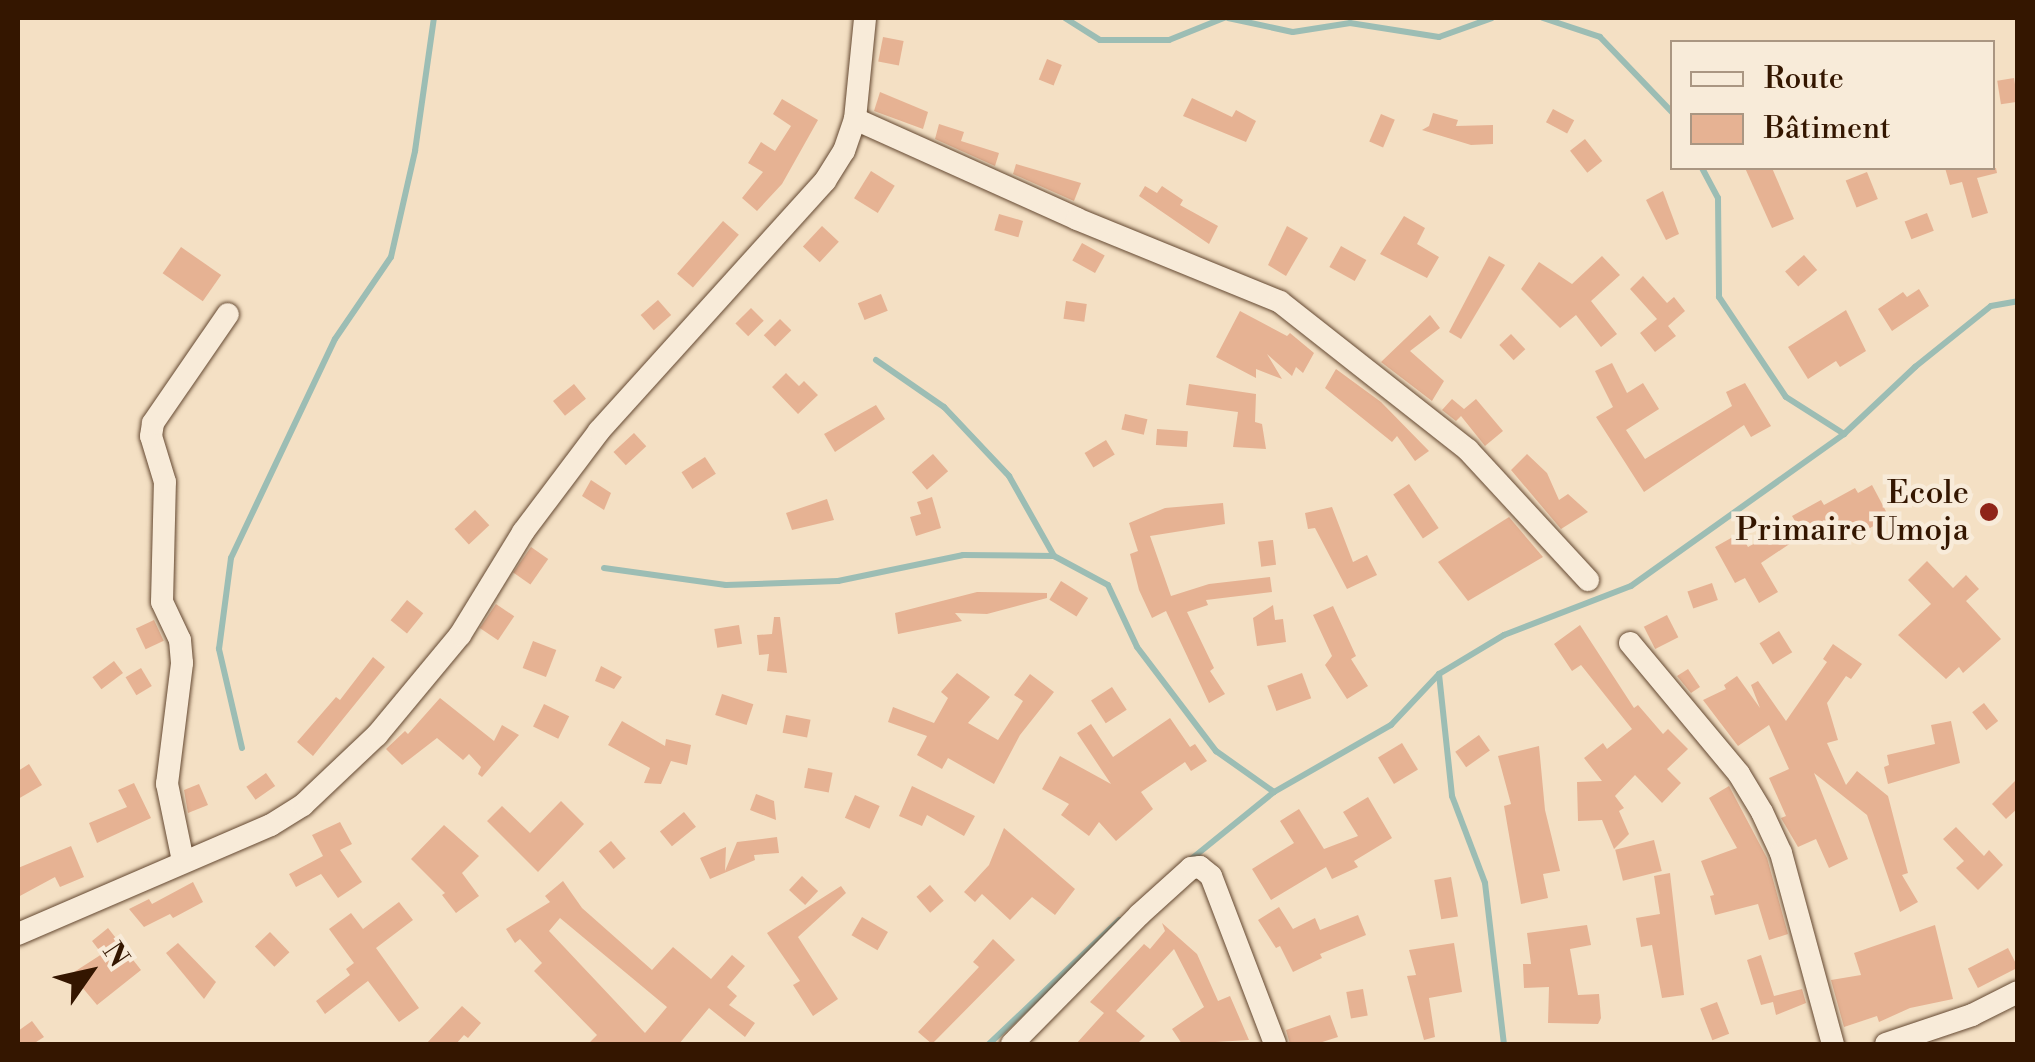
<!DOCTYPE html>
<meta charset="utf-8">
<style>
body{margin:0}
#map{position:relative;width:2035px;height:1062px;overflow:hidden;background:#f4e0c4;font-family:"Libre Bodoni",serif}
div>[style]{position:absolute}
.stream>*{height:6px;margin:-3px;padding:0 3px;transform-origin:3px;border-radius:3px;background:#9cbdb4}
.building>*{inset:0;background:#e6b293;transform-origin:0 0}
.roads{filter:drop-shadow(0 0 2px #644831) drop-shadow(0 0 2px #644831)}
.minor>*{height:22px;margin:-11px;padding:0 11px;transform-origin:11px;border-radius:11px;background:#f8ebd9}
.dots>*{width:28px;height:28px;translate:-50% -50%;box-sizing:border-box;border:5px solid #f8ebd9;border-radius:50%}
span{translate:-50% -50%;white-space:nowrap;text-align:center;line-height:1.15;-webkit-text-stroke:9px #f8ebd9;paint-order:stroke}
.poi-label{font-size:32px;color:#341600}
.right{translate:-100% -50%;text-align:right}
.frame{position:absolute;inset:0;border:20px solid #341600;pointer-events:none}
.legend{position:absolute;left:1670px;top:40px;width:325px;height:130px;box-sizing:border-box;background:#f8ebd9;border:2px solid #aa9682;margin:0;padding:12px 18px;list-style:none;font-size:30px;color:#341600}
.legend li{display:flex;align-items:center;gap:20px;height:50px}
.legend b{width:50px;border:2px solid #aa9682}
.north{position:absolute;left:40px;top:922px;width:100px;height:100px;-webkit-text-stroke:8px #f8ebd9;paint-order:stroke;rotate:56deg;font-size:28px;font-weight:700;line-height:40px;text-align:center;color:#341600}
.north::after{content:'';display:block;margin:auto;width:35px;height:45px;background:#341600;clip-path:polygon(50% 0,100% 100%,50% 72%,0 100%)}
</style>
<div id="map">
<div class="stream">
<i style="left:1065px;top:18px;width:41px;rotate:32.2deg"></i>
<i style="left:1100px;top:40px;width:69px"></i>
<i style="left:1169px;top:40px;width:59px;rotate:-21.8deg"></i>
<i style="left:1228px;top:18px;width:66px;rotate:12.2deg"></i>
<i style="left:1293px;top:32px;width:58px;rotate:-9deg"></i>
<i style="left:1350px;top:23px;width:90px;rotate:8.9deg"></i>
<i style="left:1439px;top:37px;width:56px;rotate:-19.7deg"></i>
<i style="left:1543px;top:18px;width:60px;rotate:18.4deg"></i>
<i style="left:1600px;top:37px;width:104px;rotate:46.2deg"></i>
<i style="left:1702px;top:168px;width:34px;rotate:62deg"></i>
<i style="left:1718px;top:198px;width:99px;rotate:89.4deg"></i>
<i style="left:1719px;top:297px;width:120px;rotate:56.2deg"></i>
<i style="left:1786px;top:397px;width:69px;rotate:32.5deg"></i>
<i style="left:876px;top:360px;width:83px;rotate:34.7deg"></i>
<i style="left:944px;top:407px;width:95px;rotate:46.7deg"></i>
<i style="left:1009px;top:476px;width:92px;rotate:60.6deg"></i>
<i style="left:604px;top:568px;width:123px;rotate:7.9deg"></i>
<i style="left:726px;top:585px;width:112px;rotate:-2deg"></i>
<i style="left:838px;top:581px;width:128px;rotate:-11.7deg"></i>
<i style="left:963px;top:555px;width:91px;rotate:0.6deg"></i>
<i style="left:1054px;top:556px;width:61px;rotate:28.2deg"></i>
<i style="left:1108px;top:585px;width:68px;rotate:64.9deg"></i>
<i style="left:1137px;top:647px;width:131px;rotate:52.8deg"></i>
<i style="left:1216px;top:751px;width:71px;rotate:35.3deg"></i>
<i style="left:1439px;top:674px;width:123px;rotate:83.9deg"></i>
<i style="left:1452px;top:796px;width:93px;rotate:69.2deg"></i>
<i style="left:1485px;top:883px;width:162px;rotate:83.3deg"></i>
<i style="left:242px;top:748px;width:102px;rotate:-103.1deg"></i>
<i style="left:219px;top:649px;width:92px;rotate:-82.5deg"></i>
<i style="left:231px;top:558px;width:242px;rotate:-64.6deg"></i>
<i style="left:335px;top:339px;width:99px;rotate:-55.7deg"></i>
<i style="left:391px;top:257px;width:109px;rotate:-77.2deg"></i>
<i style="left:415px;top:151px;width:134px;rotate:-81.9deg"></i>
<i style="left:1190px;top:860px;width:108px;rotate:-39deg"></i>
<i style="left:1274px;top:792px;width:135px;rotate:-29.8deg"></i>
<i style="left:1391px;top:725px;width:70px;rotate:-46.7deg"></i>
<i style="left:1439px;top:674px;width:76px;rotate:-31deg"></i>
<i style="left:1504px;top:635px;width:136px;rotate:-21.1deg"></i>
<i style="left:1631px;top:586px;width:262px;rotate:-35.5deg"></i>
<i style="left:1844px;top:434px;width:98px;rotate:-43.3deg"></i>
<i style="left:1915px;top:367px;width:97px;rotate:-38.8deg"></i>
<i style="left:1991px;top:306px;width:27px;rotate:-10deg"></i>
<i style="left:989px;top:1044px;width:180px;rotate:-43.6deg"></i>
</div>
<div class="building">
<i style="left:883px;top:37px;width:21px;height:25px;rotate:11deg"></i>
<i style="left:1047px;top:59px;width:16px;height:22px;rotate:22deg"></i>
<i style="left:2014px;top:78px;width:24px;height:17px;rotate:81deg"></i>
<i style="clip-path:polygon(880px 92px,928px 112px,923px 129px,874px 111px)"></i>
<i style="clip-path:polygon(1192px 98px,1232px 117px,1236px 110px,1256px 121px,1246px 142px,1183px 116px)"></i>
<i style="clip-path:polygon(782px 99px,818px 120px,782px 184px,757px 211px,742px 198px,763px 172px,748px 163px,761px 142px,775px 151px,791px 126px,773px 114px)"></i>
<i style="left:1553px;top:109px;width:24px;height:15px;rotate:28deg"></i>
<i style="clip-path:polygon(1433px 113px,1458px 120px,1456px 126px,1493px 125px,1493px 144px,1471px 145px,1422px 130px,1429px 126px)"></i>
<i style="left:1381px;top:114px;width:15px;height:30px;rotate:23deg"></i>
<i style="clip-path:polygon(939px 124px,964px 132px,961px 141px,999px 153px,995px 166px,935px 139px)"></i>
<i style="left:1585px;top:139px;width:28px;height:19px;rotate:52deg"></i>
<i style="clip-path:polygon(1016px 164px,1081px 183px,1074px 201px,1013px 174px)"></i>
<i style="clip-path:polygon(1745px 168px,1772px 168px,1794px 219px,1772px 228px)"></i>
<i style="clip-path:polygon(1945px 168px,1996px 168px,1997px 173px,1977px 178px,1988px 213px,1972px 218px,1962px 182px,1950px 185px)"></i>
<i style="left:871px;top:171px;width:28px;height:32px;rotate:32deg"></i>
<i style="left:1867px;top:172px;width:29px;height:23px;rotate:68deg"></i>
<i style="clip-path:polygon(1145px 186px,1157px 193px,1162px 186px,1183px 200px,1180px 205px,1218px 226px,1209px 244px,1139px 196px)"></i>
<i style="clip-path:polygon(1663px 191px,1679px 234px,1666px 240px,1646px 200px)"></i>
<i style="left:1927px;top:213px;width:19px;height:24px;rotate:69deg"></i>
<i style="left:999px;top:214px;width:25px;height:17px;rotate:16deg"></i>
<i style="clip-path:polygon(1404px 216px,1425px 228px,1417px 244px,1439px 257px,1427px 278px,1380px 254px)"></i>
<i style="left:723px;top:221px;width:21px;height:70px;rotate:41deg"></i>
<i style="left:822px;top:226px;width:23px;height:28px;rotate:43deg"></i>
<i style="clip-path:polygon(1287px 226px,1308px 238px,1286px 276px,1268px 265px)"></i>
<i style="left:1082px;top:243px;width:26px;height:20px;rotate:29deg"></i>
<i style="left:1341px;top:246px;width:29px;height:24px;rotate:29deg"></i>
<i style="left:181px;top:247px;width:49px;height:32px;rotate:35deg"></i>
<i style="left:1804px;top:255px;width:20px;height:25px;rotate:49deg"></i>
<i style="clip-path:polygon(1489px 256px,1505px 265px,1461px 339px,1449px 332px)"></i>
<i style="clip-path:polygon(1602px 256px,1620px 275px,1591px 301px,1617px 334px,1601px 347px,1576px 315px,1560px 328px,1521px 289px,1539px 262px,1572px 284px)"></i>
<i style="clip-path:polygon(1643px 276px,1667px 303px,1674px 297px,1685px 311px,1668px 326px,1676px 336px,1655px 352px,1640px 333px,1657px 319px,1630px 289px)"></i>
<i style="clip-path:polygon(1919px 289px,1929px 306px,1892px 331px,1878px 309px,1903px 292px,1907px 297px)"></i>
<i style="left:881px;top:294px;width:18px;height:25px;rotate:68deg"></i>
<i style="left:658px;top:300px;width:20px;height:23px;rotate:49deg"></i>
<i style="left:1066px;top:301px;width:21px;height:18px;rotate:8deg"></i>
<i style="left:751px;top:308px;width:18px;height:22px;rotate:45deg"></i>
<i style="clip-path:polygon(1846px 310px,1866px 351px,1840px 367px,1836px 361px,1808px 379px,1788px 347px)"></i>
<i style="clip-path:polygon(1240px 311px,1287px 336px,1290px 333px,1314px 353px,1303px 373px,1296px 367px,1292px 376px,1267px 354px,1282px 379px,1256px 369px,1256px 378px,1216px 357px)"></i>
<i style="clip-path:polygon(1430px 315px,1440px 328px,1410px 351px,1444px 381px,1432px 401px,1381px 362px)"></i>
<i style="left:780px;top:319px;width:16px;height:23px;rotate:45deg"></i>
<i style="left:1511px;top:334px;width:21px;height:16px;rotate:47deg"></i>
<i style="clip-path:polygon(1612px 363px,1627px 393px,1643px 383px,1659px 409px,1626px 430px,1645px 459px,1732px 406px,1726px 392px,1745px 383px,1771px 426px,1751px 437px,1744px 425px,1644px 492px,1596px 417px,1613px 407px,1595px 371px)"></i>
<i style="clip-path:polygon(1336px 369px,1381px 402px,1429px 451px,1415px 461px,1397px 436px,1392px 442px,1325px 388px)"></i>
<i style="clip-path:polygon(786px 373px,799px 386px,804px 381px,818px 395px,798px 414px,772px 387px)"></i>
<i style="left:574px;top:384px;width:19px;height:27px;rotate:51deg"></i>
<i style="clip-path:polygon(1189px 384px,1256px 394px,1255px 422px,1262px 424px,1266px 449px,1233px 447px,1238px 412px,1186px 405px)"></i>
<i style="clip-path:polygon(1452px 399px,1464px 409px,1476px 399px,1503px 431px,1485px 446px,1461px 416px,1456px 421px,1442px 410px)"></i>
<i style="clip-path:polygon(876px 405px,885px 419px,835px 452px,824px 434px)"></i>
<i style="left:1125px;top:414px;width:23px;height:16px;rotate:13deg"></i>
<i style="left:1157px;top:429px;width:31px;height:16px;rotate:4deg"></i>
<i style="left:634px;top:433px;width:18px;height:28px;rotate:47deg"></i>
<i style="left:1106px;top:440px;width:17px;height:25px;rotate:59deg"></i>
<i style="left:933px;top:454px;width:23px;height:28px;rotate:49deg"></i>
<i style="clip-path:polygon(1527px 454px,1547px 473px,1559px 500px,1568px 494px,1588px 512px,1561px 529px,1511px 470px)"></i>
<i style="left:705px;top:457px;width:20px;height:28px;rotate:57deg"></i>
<i style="clip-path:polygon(591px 480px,611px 493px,604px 510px,582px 496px)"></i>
<i style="left:1409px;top:484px;width:53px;height:19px;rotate:56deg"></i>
<i style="clip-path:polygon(1872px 485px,1889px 517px,1851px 539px,1849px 534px,1835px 542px,1825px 524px,1791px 543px,1761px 563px,1778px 592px,1759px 603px,1745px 578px,1735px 583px,1715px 547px,1740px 533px,1748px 547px,1795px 521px,1792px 516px,1821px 500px,1824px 505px,1855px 488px,1858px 493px)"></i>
<i style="clip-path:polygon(932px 497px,941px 528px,916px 536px,910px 517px,921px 514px,917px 502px)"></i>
<i style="clip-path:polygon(827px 499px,834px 520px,792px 530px,786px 513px)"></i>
<i style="clip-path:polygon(1223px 503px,1225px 524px,1150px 536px,1171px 596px,1209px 584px,1270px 577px,1272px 592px,1206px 600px,1208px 605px,1187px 612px,1214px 668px,1210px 671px,1225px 694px,1209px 703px,1166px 611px,1152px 618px,1139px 590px,1130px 554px,1138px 551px,1129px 523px,1165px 508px)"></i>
<i style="clip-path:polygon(1332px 507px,1353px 562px,1367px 555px,1377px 575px,1347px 589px,1315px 528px,1308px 529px,1305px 513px)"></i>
<i style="left:475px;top:510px;width:21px;height:28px;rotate:47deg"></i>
<i style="clip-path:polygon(1509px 517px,1543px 557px,1468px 601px,1438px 562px)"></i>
<i style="left:1273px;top:540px;width:25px;height:15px;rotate:83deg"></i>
<i style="left:531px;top:547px;width:21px;height:31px;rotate:35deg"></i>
<i style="clip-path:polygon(1927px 561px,1953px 588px,1966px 575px,1979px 589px,1966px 601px,2001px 639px,1963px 673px,1959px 667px,1946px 679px,1898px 635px,1931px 604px,1908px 580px)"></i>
<i style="left:1061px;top:581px;width:32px;height:22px;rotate:32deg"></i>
<i style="left:1712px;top:583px;width:18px;height:26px;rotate:71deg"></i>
<i style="clip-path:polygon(977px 592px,1047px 593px,1047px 598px,987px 614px,955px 613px,962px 621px,898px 634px,895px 613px)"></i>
<i style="left:407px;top:600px;width:21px;height:26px;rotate:39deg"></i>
<i style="left:496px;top:604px;width:22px;height:29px;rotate:34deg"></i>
<i style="clip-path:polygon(1273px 605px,1275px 620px,1283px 619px,1286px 642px,1257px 646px,1253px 618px)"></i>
<i style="clip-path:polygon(1333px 606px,1356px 656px,1351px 659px,1368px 686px,1347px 699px,1325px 665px,1332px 656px,1313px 615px)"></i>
<i style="left:1667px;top:615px;width:25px;height:26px;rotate:63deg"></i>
<i style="clip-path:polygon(774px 617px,780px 617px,787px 673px,767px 671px,769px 654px,759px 655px,757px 635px,772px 634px)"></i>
<i style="left:154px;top:620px;width:23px;height:20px;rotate:65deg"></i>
<i style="left:739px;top:625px;width:19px;height:25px;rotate:81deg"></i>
<i style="clip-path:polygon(1580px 625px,1634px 708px,1638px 705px,1663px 734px,1668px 729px,1688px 749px,1667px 769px,1681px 783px,1662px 803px,1635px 775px,1615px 796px,1624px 808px,1619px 811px,1629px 834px,1614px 849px,1602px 820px,1578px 821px,1577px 782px,1602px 781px,1584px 758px,1603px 743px,1607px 749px,1632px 729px,1581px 665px,1572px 671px,1554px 644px)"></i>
<i style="left:1779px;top:631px;width:25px;height:23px;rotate:58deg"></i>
<i style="left:533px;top:641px;width:25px;height:29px;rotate:21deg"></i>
<i style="clip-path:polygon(1833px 644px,1862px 664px,1851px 679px,1846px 676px,1827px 703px,1838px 740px,1827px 743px,1846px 785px,1857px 771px,1888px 796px,1908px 873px,1902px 875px,1918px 902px,1900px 912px,1867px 815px,1814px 773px,1848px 859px,1829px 868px,1816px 839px,1798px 847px,1781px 818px,1786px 816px,1769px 778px,1789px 769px,1769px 725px,1738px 746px,1703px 700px,1726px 689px,1724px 685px,1737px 676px,1760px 708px,1751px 685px,1758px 681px,1786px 721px,1827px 662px,1823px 659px)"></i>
<i style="clip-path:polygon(373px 657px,385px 667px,313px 756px,297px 742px,336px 697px,340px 700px)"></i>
<i style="left:114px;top:661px;width:15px;height:27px;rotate:53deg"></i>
<i style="clip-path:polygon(601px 666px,622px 677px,614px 689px,595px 681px)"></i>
<i style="left:141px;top:668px;width:21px;height:18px;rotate:59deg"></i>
<i style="clip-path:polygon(1688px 669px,1700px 687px,1691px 693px,1677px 676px)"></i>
<i style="clip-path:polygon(957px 673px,990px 697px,968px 723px,998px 740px,1023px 701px,1014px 695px,1030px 674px,1054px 692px,1020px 735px,994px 784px,948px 758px,942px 769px,917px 755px,927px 736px,888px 722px,893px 707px,934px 723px,948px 698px,941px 692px)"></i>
<i style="left:1302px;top:673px;width:27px;height:37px;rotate:70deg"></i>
<i style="left:1112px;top:687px;width:27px;height:25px;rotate:57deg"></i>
<i style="left:722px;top:694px;width:33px;height:22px;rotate:18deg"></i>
<i style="clip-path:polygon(440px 698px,494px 741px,502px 725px,519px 735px,482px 777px,478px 774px,481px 767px,469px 754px,463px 760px,437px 738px,402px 765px,386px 749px,405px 731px,408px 734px)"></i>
<i style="left:1984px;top:703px;width:23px;height:15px;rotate:52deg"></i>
<i style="left:544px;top:704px;width:28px;height:25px;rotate:26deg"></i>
<i style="left:786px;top:715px;width:25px;height:18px;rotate:11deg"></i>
<i style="clip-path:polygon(1170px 718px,1190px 747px,1195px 744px,1207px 761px,1191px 771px,1185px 762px,1141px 792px,1153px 809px,1116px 841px,1099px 822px,1089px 836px,1061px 815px,1069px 804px,1042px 789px,1060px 756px,1111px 784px,1077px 733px,1091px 724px,1113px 757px)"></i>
<i style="clip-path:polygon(622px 721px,665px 746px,666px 739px,691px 745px,687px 765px,671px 761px,661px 784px,644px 783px,650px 768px,608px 745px)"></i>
<i style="clip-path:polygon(1951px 721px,1960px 763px,1888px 784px,1884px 767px,1889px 765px,1887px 755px,1935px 744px,1931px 725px)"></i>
<i style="left:1479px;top:735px;width:19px;height:29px;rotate:55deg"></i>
<i style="left:1402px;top:743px;width:31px;height:28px;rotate:59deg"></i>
<i style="clip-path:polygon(1539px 746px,1545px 810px,1560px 871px,1543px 874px,1548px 898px,1521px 904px,1504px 806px,1511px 804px,1498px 756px)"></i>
<i style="clip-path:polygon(29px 764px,42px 785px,18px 799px,18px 771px)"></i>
<i style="left:808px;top:768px;width:25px;height:20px;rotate:11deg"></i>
<i style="left:266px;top:773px;width:16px;height:24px;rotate:55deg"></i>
<i style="clip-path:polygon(2018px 778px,2018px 808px,2006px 819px,1992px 804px)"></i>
<i style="clip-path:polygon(134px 783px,151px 818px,97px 843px,89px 823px,127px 807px,118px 790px)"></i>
<i style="clip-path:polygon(199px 784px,208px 805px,188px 813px,184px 790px)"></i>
<i style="clip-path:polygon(912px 786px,975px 816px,964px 836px,927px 815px,922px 826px,899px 816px)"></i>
<i style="clip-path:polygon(1729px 786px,1767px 858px,1788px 934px,1769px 940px,1758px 904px,1715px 915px,1710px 896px,1714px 895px,1701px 861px,1737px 848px,1709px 798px)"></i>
<i style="clip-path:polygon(756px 794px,774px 801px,776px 820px,750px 810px)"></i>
<i style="left:855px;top:795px;width:27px;height:25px;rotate:24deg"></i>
<i style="clip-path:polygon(1368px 797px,1392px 838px,1354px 861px,1358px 867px,1332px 879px,1326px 867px,1271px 900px,1252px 869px,1294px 843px,1280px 821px,1299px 809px,1324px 849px,1358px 836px,1343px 812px)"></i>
<i style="clip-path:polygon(561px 801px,584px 824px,538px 872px,487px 821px,502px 806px,530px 833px)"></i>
<i style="left:684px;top:812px;width:19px;height:31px;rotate:51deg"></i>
<i style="clip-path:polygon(340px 822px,352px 844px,340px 850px,362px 882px,338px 898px,321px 874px,296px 887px,289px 874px,323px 856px,312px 835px)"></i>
<i style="clip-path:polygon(444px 825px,479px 856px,462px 873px,479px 896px,456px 913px,442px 895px,445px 893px,411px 859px)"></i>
<i style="clip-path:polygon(1956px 827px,1984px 856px,1989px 850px,2003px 865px,1978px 890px,1956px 868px,1964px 861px,1943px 839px)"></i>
<i style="clip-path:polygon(1004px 828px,1075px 889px,1055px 915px,1032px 897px,1010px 920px,982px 894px,975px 902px,964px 892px,989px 865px)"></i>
<i style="clip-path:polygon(777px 837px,779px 853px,754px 855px,755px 860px,710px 879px,700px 858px,726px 847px,725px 871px,737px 842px)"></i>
<i style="left:1654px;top:840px;width:32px;height:40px;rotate:76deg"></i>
<i style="left:611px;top:841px;width:23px;height:16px;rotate:50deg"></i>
<i style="clip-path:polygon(71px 846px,84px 877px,60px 887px,55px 877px,18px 897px,18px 868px)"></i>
<i style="clip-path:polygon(1670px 873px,1684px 995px,1662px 998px,1652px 945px,1641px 947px,1636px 918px,1660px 914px,1654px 876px)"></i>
<i style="left:802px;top:876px;width:22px;height:19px;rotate:43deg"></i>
<i style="left:1451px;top:877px;width:40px;height:17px;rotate:80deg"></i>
<i style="clip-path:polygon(evenodd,563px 881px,582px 908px,652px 970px,673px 947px,711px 979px,732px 955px,745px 966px,727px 987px,737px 996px,729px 1005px,755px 1023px,745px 1037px,709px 1008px,679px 1044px,588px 1044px,597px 1035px,534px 971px,542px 963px,520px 939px,515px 943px,506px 929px,550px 902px,545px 896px,563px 881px,560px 918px,667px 1007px,645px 1033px,549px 931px,560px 918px)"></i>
<i style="clip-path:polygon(193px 882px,203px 902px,173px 918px,170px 914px,144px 927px,129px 909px,149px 899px,152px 904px)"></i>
<i style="left:930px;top:885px;width:21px;height:18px;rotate:49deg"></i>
<i style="clip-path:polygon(841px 886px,846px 893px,798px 937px,838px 999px,813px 1016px,793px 985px,800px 981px,767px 933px)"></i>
<i style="clip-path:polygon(399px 902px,413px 920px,376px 948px,419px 1008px,399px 1022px,368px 981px,325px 1014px,316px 1001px,350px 975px,346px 969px,354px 963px,329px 929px,351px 913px,363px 929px)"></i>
<i style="clip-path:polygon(1279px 907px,1293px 929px,1315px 918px,1320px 930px,1358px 915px,1366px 935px,1320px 954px,1322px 958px,1293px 972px,1280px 946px,1276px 948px,1258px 920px)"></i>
<i style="left:862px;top:917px;width:30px;height:21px;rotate:30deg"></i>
<i style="clip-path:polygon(1162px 923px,1197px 954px,1218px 1001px,1230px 996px,1249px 1040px,1182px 1044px,1172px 1029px,1204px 1007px,1174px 949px,1116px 1011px,1145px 1036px,1137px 1044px,1076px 1044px,1104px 1013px,1090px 1002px,1144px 944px,1150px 949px,1165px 931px)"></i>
<i style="clip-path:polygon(1587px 925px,1591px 945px,1570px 949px,1578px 995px,1599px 994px,1601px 1018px,1598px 1024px,1548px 1023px,1549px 987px,1524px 988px,1523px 964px,1531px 964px,1527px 933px)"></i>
<i style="clip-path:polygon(1935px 925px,1953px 999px,1910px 1008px,1879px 1022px,1877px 1016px,1844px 1027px,1831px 980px,1861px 975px,1854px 953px)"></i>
<i style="clip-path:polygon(108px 928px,141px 970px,97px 1005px,71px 974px,102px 954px,92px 941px)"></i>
<i style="left:270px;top:932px;width:28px;height:21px;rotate:46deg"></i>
<i style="clip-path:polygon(993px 939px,1015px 960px,932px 1044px,918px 1032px,979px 967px,973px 962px)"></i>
<i style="clip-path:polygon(178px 943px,216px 982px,204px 999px,166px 953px)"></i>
<i style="clip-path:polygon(1454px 943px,1462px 992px,1429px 998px,1435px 1037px,1424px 1040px,1407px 976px,1416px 975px,1409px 950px)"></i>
<i style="left:2008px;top:948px;width:22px;height:45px;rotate:63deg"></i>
<i style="clip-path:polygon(1761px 955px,1774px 996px,1802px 989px,1806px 1003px,1776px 1015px,1773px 1002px,1761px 1005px,1747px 960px)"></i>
<i style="left:1363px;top:989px;width:27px;height:17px;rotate:80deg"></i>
<i style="left:1717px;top:1002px;width:34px;height:18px;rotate:69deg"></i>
<i style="clip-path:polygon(462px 1006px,481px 1023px,468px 1038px,464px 1035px,456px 1044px,426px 1044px)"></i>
<i style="clip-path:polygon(1330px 1015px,1338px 1037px,1316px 1044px,1290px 1044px,1286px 1030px)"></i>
<i style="clip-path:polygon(32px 1021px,44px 1037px,33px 1044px,18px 1044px,18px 1031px)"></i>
</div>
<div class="roads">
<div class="minor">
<i style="left:855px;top:119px;width:243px;rotate:24.2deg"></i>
<i style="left:1077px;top:219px;width:219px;rotate:22.2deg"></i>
<i style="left:1280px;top:302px;width:239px;rotate:38.2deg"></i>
<i style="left:1468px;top:450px;width:177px;rotate:47.3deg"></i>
<i style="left:1630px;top:643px;width:170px;rotate:50.2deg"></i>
<i style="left:1739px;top:774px;width:44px;rotate:58.8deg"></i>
<i style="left:1762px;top:812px;width:45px;rotate:65.1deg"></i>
<i style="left:1781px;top:853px;width:198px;rotate:74.8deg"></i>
<i style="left:183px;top:861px;width:79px;rotate:-101.7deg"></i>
<i style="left:167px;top:784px;width:122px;rotate:-82.9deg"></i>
<i style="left:182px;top:663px;width:23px;rotate:-95deg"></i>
<i style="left:180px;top:640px;width:42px;rotate:-115.3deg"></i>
<i style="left:162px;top:602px;width:120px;rotate:-88.6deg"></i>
<i style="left:165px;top:482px;width:48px;rotate:-106.9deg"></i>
<i style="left:151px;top:436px;width:13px;rotate:-81deg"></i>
<i style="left:153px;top:423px;width:132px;rotate:-55.5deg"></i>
<i style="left:18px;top:934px;width:275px;rotate:-23.3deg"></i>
<i style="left:271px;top:825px;width:38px;rotate:-32deg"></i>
<i style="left:303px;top:805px;width:102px;rotate:-43.4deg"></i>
<i style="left:377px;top:735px;width:130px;rotate:-50.3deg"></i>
<i style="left:460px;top:635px;width:121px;rotate:-58.5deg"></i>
<i style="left:523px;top:532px;width:126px;rotate:-53deg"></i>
<i style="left:599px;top:431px;width:337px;rotate:-47.9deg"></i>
<i style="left:825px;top:181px;width:36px;rotate:-58deg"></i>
<i style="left:844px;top:151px;width:34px;rotate:-71deg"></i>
<i style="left:855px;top:119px;width:101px;rotate:-84.3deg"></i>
<i style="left:1012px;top:1044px;width:181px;rotate:-45.4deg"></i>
<i style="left:1139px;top:915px;width:70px;rotate:-42.1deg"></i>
<i style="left:1191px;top:868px;width:9px;rotate:-6deg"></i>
<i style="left:1200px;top:867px;width:14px;rotate:39deg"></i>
<i style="left:1211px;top:876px;width:180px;rotate:69.1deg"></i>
<i style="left:1886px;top:1044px;width:91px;rotate:-18.6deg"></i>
<i style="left:1972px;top:1015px;width:51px;rotate:-26.6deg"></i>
</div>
</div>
<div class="dots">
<i style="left:1989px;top:512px;background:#8f2418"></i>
</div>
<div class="poi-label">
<span class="right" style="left:1969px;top:512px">Ecole<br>Primaire Umoja</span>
</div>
<div class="frame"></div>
<ul class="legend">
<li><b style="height:12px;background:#f8ebd9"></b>Route</li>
<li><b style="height:28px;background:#e6b293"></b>Bâtiment</li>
</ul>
<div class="north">N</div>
</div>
